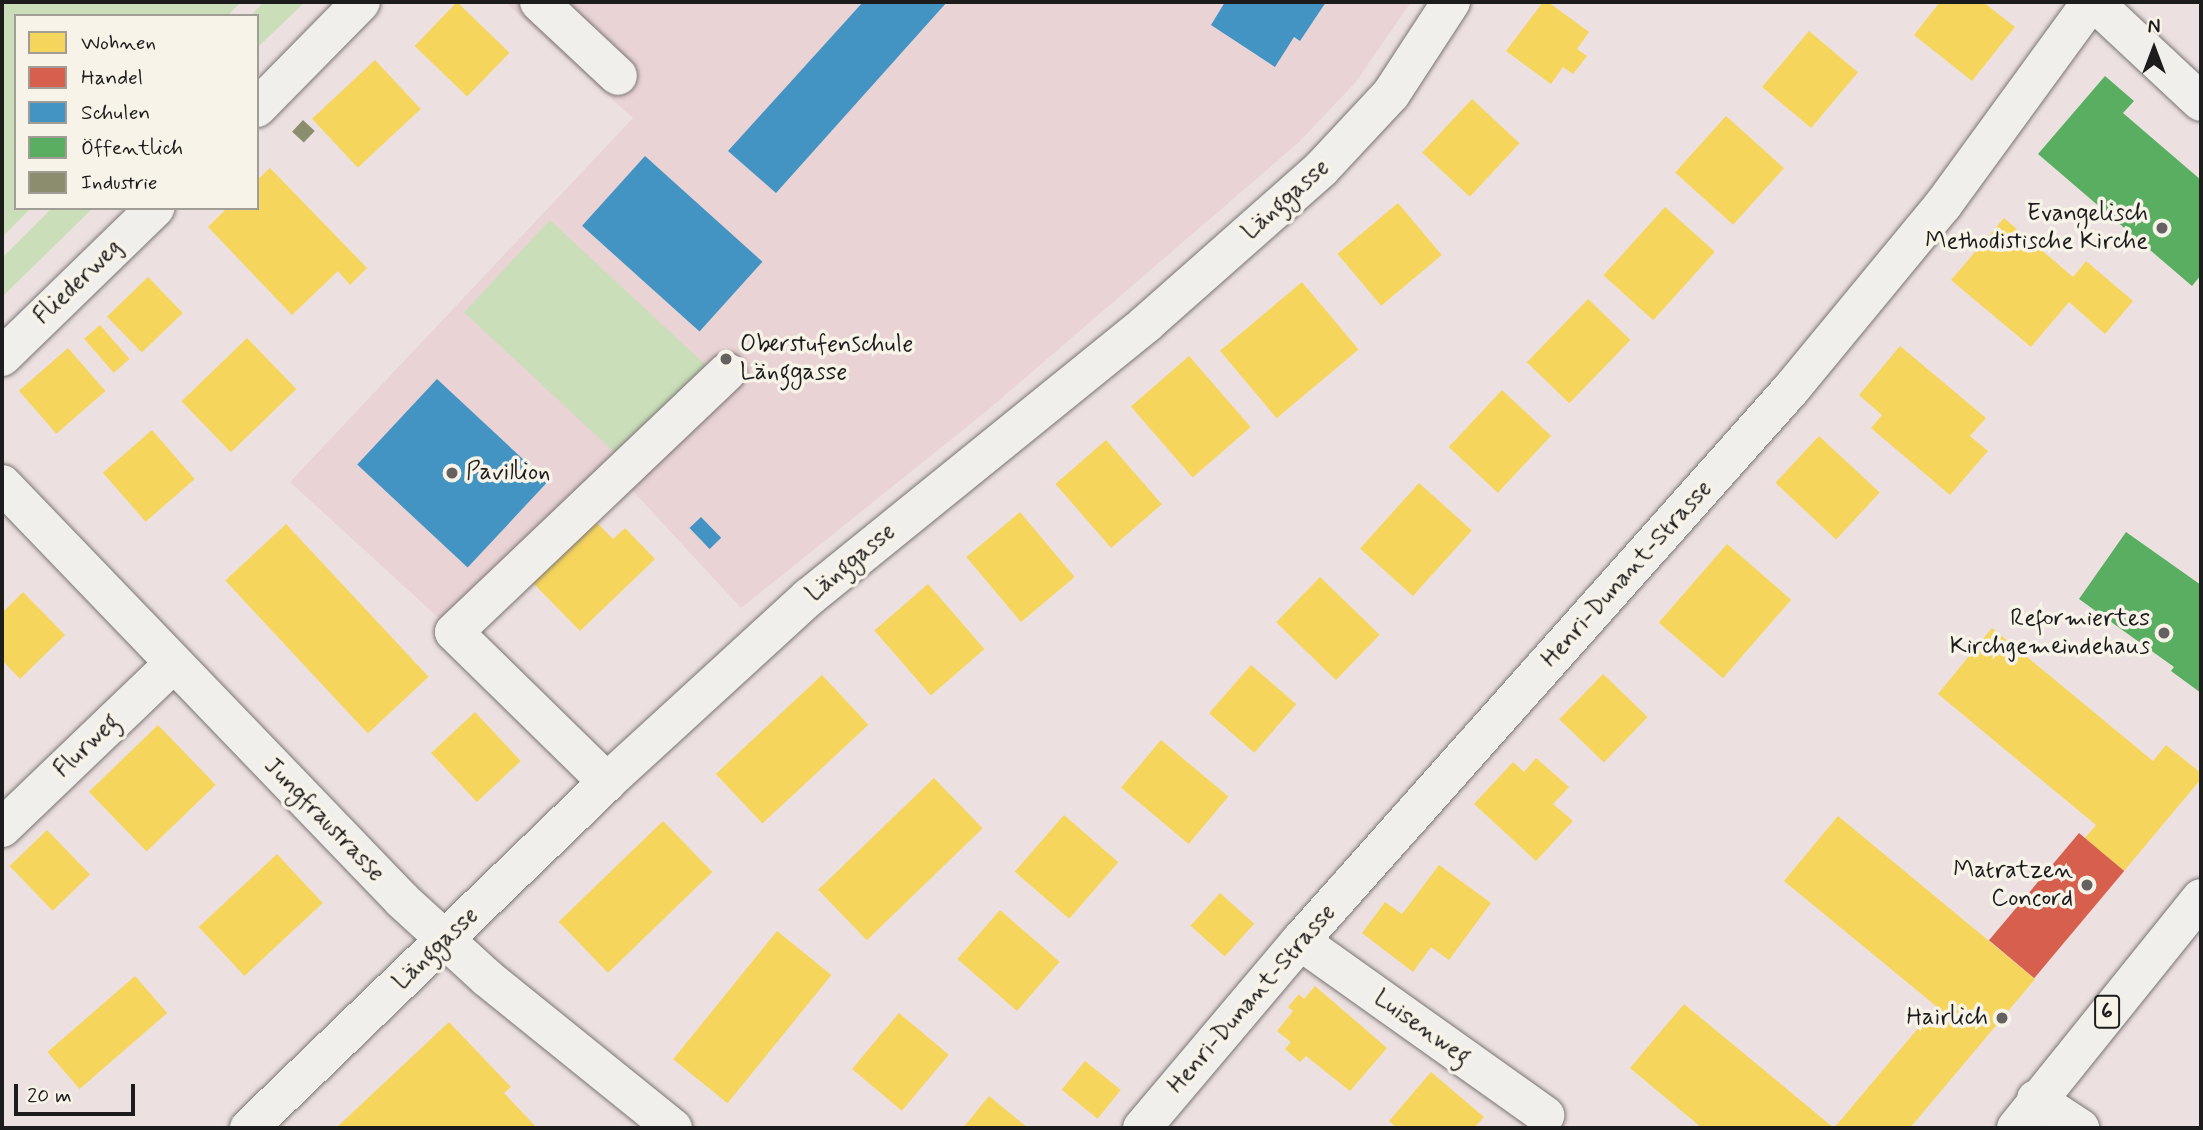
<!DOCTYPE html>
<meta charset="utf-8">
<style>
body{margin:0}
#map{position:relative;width:2203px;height:1130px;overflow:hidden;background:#ece1e0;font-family:Mynerve,sans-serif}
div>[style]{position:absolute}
.built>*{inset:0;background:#e9d3d4}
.green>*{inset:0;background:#cadeba;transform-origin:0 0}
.homes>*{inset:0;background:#f6d55c;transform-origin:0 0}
.shops>*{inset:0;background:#d6604d;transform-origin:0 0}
.schools>*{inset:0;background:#4393c3;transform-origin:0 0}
.public>*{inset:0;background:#5aae61}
.industry>*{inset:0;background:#8c8c6e;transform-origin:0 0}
.roads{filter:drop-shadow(0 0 2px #7a7574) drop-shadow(0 0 2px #7a7574)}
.minor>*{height:38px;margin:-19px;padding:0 19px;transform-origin:19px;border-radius:19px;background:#f1efeb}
.major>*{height:38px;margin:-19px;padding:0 19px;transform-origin:19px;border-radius:19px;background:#f1efeb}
.dots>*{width:19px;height:19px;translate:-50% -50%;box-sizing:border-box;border:4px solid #f7f3e8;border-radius:50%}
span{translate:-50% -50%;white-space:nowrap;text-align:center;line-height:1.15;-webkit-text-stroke:7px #f7f3e8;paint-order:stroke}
.shield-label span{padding:2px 5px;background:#f7f3e8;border:2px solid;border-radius:5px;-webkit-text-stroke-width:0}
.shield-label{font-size:23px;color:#1c1c1c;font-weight:700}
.street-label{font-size:24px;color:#1c1c1c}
.poi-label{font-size:24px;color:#1c1c1c}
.right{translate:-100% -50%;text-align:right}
.left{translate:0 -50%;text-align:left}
.frame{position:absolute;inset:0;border:4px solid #1c1c1c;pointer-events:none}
.legend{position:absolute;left:14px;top:14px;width:245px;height:196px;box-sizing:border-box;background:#f7f3e8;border:2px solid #9f9d96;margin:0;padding:9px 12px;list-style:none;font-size:21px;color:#1c1c1c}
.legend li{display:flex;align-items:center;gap:14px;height:35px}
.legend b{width:35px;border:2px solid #9f9d96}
.north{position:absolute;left:2119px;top:14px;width:70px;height:70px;-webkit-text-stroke:5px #f7f3e8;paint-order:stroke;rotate:0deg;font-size:19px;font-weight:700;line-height:28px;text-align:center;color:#1c1c1c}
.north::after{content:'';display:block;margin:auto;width:24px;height:32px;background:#1c1c1c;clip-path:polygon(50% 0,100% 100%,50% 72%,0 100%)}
.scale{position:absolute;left:14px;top:1084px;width:121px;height:32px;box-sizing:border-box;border:4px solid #1c1c1c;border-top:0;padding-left:9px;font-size:21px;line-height:24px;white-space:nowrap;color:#1c1c1c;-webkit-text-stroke:5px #f7f3e8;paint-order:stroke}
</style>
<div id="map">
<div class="built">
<i style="clip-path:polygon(505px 2px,1411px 2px,1355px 83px,1298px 143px,989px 409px,741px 608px,632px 490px,602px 493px,454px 632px,290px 482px,633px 118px)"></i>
</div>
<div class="green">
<i style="clip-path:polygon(2px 2px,241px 2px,227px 16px,16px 16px,16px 208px,31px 208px,2px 237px)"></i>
<i style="clip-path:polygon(264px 2px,305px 2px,257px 48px,257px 16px,250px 16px)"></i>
<i style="clip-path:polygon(52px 208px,93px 208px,2px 297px,2px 258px)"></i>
<i style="left:550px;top:220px;width:241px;height:126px;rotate:43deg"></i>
</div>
<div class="homes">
<i style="left:457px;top:2px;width:73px;height:61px;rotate:44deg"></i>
<i style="clip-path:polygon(1543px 2px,1548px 2px,1589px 32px,1577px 49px,1587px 56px,1573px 74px,1563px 67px,1551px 84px,1506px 51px)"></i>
<i style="clip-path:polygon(1940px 2px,1983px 2px,2015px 27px,1972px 81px,1914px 35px)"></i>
<i style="left:1809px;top:31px;width:64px;height:73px;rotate:40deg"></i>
<i style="left:375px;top:60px;width:67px;height:86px;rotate:47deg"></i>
<i style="left:1472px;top:99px;width:65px;height:73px;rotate:43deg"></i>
<i style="left:1726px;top:116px;width:78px;height:76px;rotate:42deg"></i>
<i style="clip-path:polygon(270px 168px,367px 268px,350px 285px,338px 271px,292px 315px,208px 227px,227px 208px,257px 208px,257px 180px)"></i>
<i style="left:1398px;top:203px;width:68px;height:79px;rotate:50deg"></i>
<i style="left:1665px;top:207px;width:67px;height:92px;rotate:42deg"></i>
<i style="clip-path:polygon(2004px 218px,2073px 277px,2086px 261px,2133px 301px,2105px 334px,2069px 302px,2031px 347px,1951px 280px)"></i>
<i style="left:148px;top:277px;width:50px;height:57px;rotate:46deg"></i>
<i style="left:1302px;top:282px;width:88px;height:107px;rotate:50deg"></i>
<i style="left:1588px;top:299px;width:59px;height:88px;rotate:44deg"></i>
<i style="left:100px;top:325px;width:45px;height:21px;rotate:49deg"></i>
<i style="left:247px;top:338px;width:71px;height:91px;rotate:46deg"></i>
<i style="clip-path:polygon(1900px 346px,1986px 418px,1970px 436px,1988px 451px,1950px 495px,1871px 428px,1882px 415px,1859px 395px)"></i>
<i style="left:68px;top:348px;width:57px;height:65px;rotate:49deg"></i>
<i style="left:1189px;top:356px;width:94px;height:77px;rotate:49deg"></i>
<i style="left:1502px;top:390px;width:67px;height:78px;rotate:43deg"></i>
<i style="left:152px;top:430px;width:65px;height:65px;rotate:49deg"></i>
<i style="left:1819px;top:436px;width:83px;height:64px;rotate:43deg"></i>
<i style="left:1106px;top:440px;width:85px;height:67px;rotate:49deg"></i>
<i style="left:1419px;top:483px;width:71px;height:88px;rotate:42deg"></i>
<i style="left:1020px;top:512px;width:85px;height:70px;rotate:50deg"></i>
<i style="clip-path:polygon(596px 522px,613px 539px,625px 528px,655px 559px,580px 631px,533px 583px)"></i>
<i style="left:286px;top:524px;width:209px;height:83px;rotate:47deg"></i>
<i style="left:1727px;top:544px;width:85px;height:104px;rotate:41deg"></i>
<i style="left:1320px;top:577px;width:83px;height:63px;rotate:44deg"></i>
<i style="left:928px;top:584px;width:86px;height:71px;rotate:49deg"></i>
<i style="clip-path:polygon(23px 592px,65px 635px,20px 679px,2px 660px,2px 613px)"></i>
<i style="clip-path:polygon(1992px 628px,2153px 761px,2166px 745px,2201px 773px,2201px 779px,2124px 871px,2085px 838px,2096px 825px,1938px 694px)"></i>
<i style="left:1251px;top:665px;width:60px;height:64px;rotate:41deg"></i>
<i style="left:1603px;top:674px;width:62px;height:63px;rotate:44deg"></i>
<i style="left:822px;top:675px;width:68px;height:145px;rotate:47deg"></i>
<i style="left:475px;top:712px;width:67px;height:60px;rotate:47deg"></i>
<i style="left:158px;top:725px;width:83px;height:96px;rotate:46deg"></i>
<i style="left:1161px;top:740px;width:88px;height:62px;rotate:40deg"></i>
<i style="clip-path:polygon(1536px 758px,1569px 787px,1553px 804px,1573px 821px,1536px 861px,1474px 804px,1513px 762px,1524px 772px)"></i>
<i style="left:934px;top:778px;width:70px;height:161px;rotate:46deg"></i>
<i style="left:1064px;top:815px;width:72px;height:75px;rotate:41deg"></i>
<i style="clip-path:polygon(1838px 816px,2035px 979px,1910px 1128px,1702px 1128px,1630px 1068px,1684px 1004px,1834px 1128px,1925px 1020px,1931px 1025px,1942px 1011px,1784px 881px)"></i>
<i style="left:663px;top:821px;width:71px;height:145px;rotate:46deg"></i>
<i style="left:47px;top:830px;width:62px;height:52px;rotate:46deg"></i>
<i style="left:277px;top:854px;width:67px;height:107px;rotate:47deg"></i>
<i style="clip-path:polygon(1439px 865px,1491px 903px,1449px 960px,1431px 947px,1413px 972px,1362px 933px,1385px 902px,1402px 914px)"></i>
<i style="left:1220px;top:893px;width:46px;height:44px;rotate:42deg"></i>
<i style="left:1000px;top:910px;width:79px;height:65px;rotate:41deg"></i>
<i style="left:777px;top:931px;width:70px;height:165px;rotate:39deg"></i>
<i style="left:135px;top:976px;width:49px;height:116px;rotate:49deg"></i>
<i style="clip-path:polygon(1315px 986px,1387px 1048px,1350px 1091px,1306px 1056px,1300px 1062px,1285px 1049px,1291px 1042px,1277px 1031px,1293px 1011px,1288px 1007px,1299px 994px,1304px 999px)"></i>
<i style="left:899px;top:1013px;width:65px;height:73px;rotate:40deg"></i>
<i style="clip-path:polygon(449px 1022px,511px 1087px,504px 1093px,537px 1128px,336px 1128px)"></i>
<i style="left:1085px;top:1061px;width:46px;height:37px;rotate:39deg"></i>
<i style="clip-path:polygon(1431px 1072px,1484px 1117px,1474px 1128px,1397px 1128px,1389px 1121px)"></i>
<i style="clip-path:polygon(989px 1096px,1028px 1128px,963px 1128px)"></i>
</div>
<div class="shops">
<i style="left:2079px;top:833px;width:59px;height:140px;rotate:40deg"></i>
</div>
<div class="schools">
<i style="clip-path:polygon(863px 2px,947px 2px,776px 193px,728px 151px)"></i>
<i style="clip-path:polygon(1225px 2px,1326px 2px,1300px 41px,1294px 37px,1275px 67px,1211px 25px)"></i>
<i style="left:645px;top:156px;width:158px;height:94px;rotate:42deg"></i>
<i style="left:437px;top:379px;width:151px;height:117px;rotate:43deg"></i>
<i style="left:701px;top:517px;width:29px;height:16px;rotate:46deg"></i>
</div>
<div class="public">
<i style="clip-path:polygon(2105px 76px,2134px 101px,2123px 113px,2201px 180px,2201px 275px,2192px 286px,2038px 154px)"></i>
<i style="clip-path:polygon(2126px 532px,2201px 585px,2201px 693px,2171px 671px,2174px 667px,2079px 599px)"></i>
</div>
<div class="industry">
<i style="left:303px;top:120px;width:16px;height:16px;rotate:43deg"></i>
</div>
<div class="roads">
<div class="minor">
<i style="left:539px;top:2px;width:108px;rotate:43.1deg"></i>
<i style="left:2094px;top:2px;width:146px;rotate:43.1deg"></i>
<i style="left:257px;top:108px;width:148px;rotate:-45.5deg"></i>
<i style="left:2px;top:357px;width:214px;rotate:-44.2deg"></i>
<i style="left:2px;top:484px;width:577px;rotate:46.12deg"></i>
<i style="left:402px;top:900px;width:115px;rotate:42.5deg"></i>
<i style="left:487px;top:978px;width:239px;rotate:38.9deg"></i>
<i style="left:607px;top:782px;width:214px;rotate:-135.6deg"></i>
<i style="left:454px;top:632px;width:377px;rotate:-43.6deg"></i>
<i style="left:2px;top:828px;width:237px;rotate:-43.8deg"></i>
<i style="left:1300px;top:941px;width:301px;rotate:35.4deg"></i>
<i style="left:2036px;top:1099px;width:53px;rotate:33.4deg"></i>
<i style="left:249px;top:1128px;width:498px;rotate:-44deg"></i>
<i style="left:607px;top:782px;width:274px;rotate:-42.5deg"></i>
<i style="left:809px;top:597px;width:435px;rotate:-39deg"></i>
<i style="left:1147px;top:323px;width:232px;rotate:-41.5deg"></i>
<i style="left:1321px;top:169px;width:103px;rotate:-47deg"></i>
<i style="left:1391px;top:94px;width:110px;rotate:-56.9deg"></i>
<i style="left:1142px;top:1128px;width:245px;rotate:-49.8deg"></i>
<i style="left:1300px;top:941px;width:740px;rotate:-48.34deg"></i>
<i style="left:1792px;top:388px;width:237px;rotate:-50.5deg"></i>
<i style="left:1943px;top:205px;width:251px;rotate:-53.9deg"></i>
</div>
<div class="major">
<i style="left:2016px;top:1128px;width:295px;rotate:-51.2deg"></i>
</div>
</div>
<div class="dots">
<i style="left:2162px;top:228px;background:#656161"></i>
<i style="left:726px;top:359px;background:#656161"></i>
<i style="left:452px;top:473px;background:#656161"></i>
<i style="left:2164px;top:633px;background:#656161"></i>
<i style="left:2087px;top:885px;background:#656161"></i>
<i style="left:2002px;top:1018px;background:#656161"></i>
</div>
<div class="shield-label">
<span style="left:2107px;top:1012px">6</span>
</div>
<div class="street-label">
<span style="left:1286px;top:200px;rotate:-42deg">Länggasse</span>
<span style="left:78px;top:282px;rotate:-44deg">Fliederweg</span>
<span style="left:851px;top:563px;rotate:-40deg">Länggasse</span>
<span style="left:1627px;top:574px;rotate:-48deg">Henri-Dunant-Strasse</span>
<span style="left:87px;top:746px;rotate:-44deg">Flurweg</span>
<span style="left:324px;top:820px;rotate:46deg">Jungfraustrasse</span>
<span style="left:436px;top:949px;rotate:-44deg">Länggasse</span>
<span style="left:1252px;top:999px;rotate:-49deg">Henri-Dunant-Strasse</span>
<span style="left:1422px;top:1028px;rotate:35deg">Luisenweg</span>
</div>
<div class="poi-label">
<span class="right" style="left:2148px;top:228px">Evangelisch<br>Methodistische Kirche</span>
<span class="left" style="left:740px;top:359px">Oberstufenschule<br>Länggasse</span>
<span class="left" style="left:466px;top:473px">Pavillion</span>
<span class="right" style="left:2150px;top:633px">Reformiertes<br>Kirchgemeindehaus</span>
<span class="right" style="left:2073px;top:885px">Matratzen<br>Concord</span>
<span class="right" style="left:1988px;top:1018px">Hairlich</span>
</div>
<div class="frame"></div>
<ul class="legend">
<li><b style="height:19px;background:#f6d55c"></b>Wohnen</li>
<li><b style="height:19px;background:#d6604d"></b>Handel</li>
<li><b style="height:19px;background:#4393c3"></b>Schulen</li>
<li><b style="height:19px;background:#5aae61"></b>Öffentlich</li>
<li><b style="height:19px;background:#8c8c6e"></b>Industrie</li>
</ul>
<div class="north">N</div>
<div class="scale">20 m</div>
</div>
